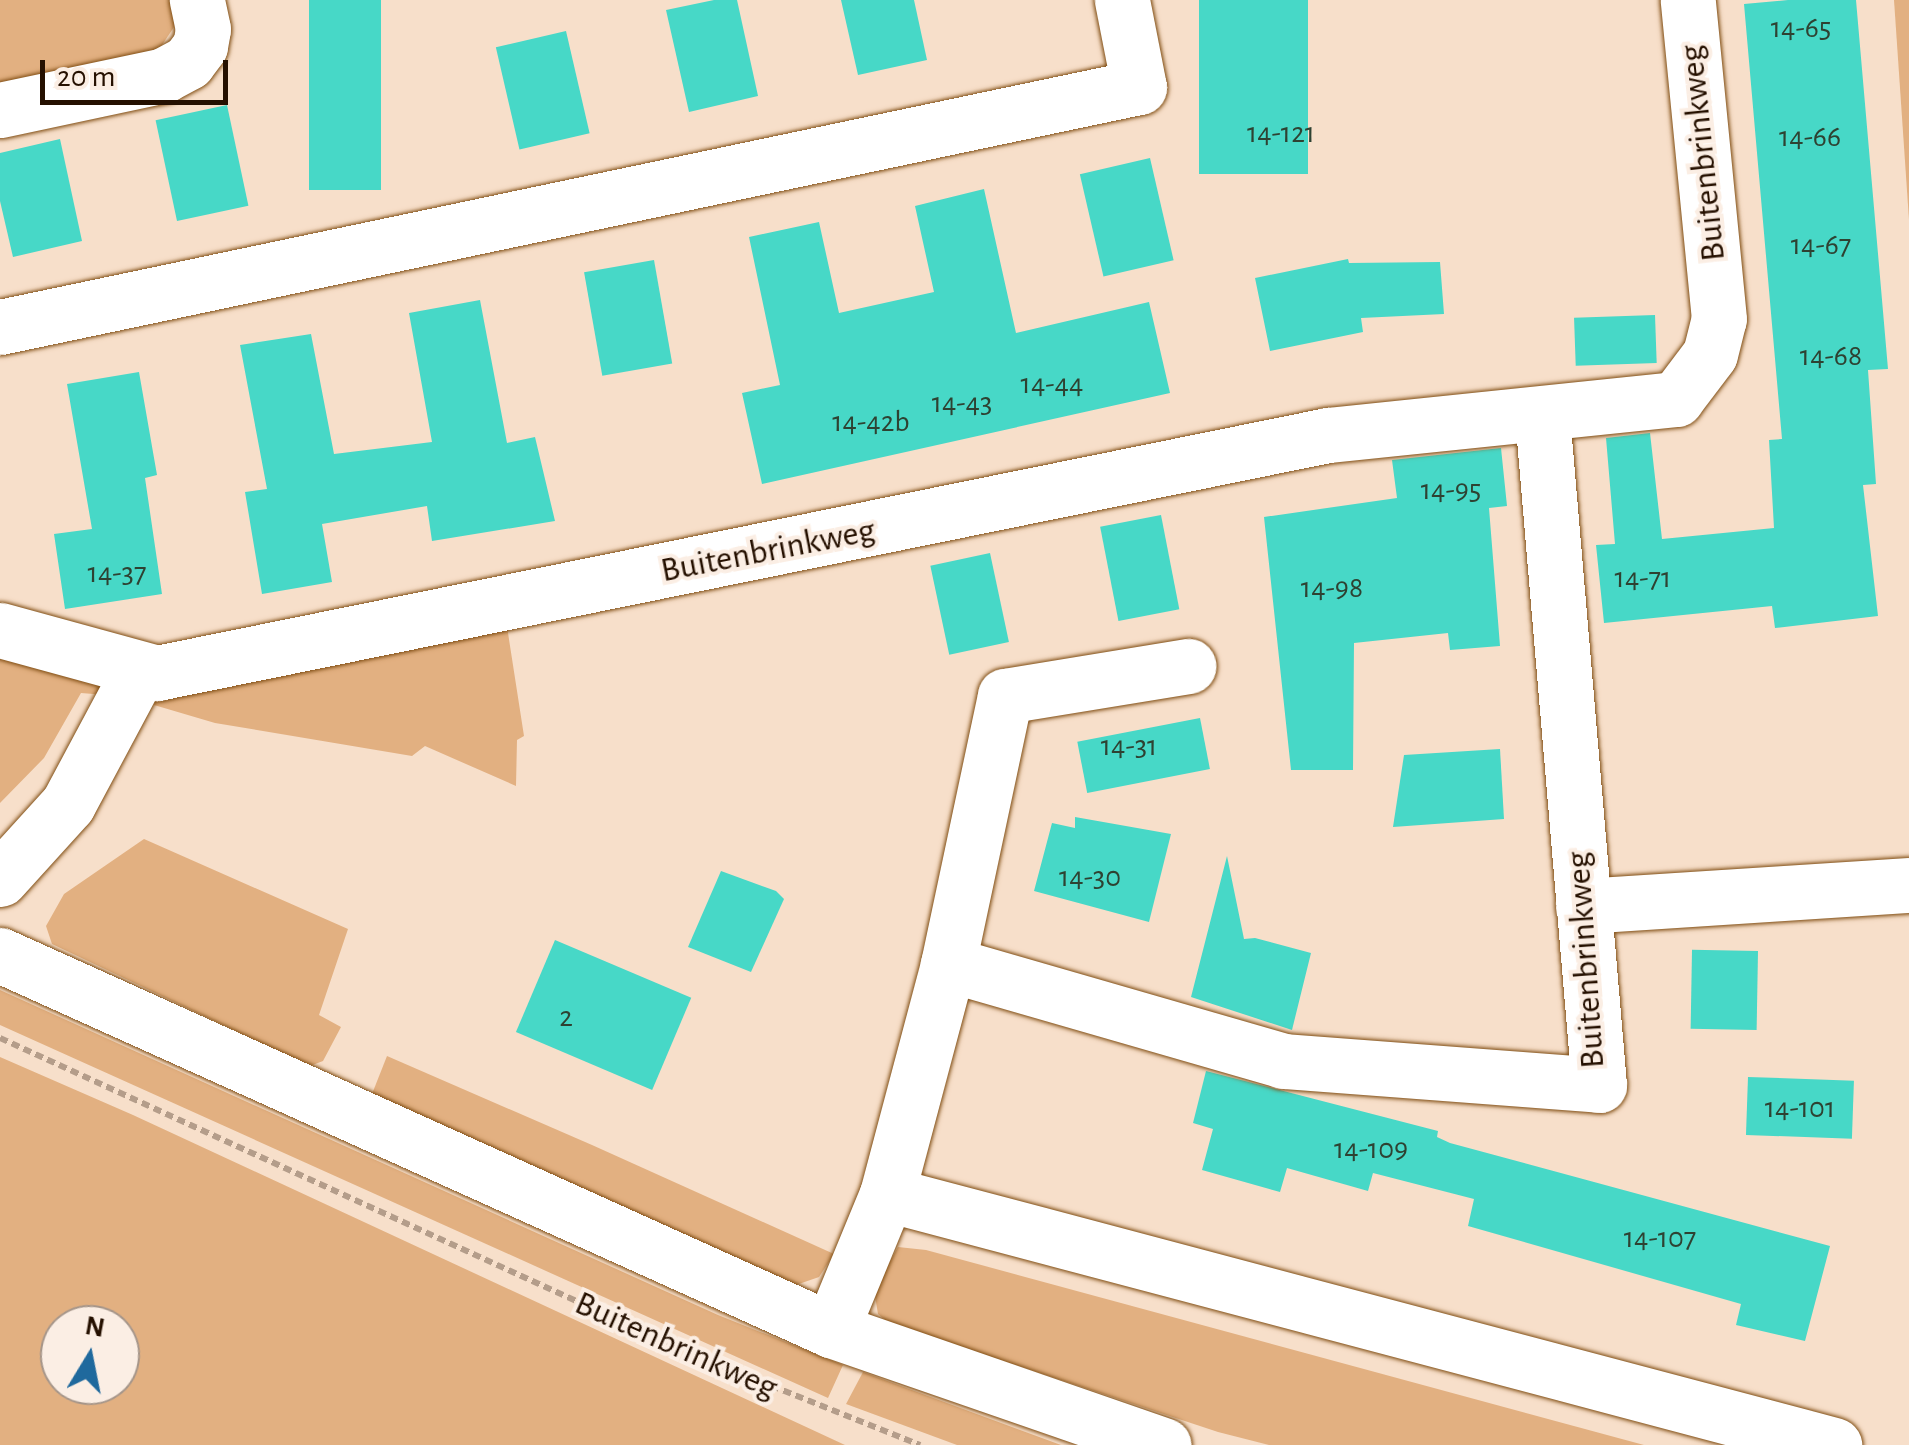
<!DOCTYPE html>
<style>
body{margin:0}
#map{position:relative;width:1909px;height:1445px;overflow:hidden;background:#f7dfca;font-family:"Alegreya Sans",sans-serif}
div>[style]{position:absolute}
.green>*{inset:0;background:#e2b081}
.building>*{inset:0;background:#47d8c7;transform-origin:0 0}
.path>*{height:6px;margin-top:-3px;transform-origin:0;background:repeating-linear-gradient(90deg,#b49d8a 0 8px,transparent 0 13px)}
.roads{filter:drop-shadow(0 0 2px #804d12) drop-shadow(0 0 2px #804d12)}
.minor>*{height:55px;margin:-27.5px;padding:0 27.5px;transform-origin:27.5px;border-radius:27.5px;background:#fff}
.major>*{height:55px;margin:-27.5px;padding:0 27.5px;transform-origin:27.5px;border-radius:27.5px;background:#fff}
span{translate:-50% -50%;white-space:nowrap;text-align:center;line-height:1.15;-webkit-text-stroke:8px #fbeee4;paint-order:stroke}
.number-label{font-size:30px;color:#2e4232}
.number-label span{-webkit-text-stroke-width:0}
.street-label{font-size:35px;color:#251000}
.north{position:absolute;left:40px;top:1305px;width:100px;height:100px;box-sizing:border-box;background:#fbeee4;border:2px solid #a59589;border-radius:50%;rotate:10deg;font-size:28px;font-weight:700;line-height:40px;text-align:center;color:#251000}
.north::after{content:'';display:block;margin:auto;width:35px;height:45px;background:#1f699d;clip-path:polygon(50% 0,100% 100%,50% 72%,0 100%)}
.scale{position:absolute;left:40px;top:60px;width:188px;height:45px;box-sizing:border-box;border:5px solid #251000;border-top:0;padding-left:12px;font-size:30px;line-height:35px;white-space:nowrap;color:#251000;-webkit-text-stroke:8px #fbeee4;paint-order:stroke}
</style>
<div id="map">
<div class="green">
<i style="clip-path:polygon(0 0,178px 0,182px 15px,158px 51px,0 85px)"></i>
<i style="clip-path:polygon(1894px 0,1909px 0,1909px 220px)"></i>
<i style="clip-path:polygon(506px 620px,524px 736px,517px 740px,516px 786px,425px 746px,412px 756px,215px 723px,154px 705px,159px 687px)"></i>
<i style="clip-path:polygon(0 646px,110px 674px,106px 695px,81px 693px,44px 758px,0 803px)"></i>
<i style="clip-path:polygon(144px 839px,348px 929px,319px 1015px,341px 1027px,323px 1061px,310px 1066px,52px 944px,46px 926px,64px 894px)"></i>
<i style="clip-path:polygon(0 990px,718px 1315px,843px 1365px,828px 1398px,0 1025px)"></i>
<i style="clip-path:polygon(387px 1056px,592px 1145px,834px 1254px,819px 1277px,793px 1286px,372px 1094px)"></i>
<i style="clip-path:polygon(evenodd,0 1057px,133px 1115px,845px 1445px,0 1445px,0 1057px,60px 1325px,120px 1325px,120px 1385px,60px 1385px,60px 1325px)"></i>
<i style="clip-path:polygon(898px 1247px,926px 1250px,1644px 1445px,1269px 1445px,1218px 1432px,889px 1323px,878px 1314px,874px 1290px)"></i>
<i style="clip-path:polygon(863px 1372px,1061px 1445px,957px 1445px,846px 1404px)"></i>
</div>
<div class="building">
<i style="left:309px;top:0;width:72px;height:190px"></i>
<i style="clip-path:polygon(714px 0,737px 0,758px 96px,689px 112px,666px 10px)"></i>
<i style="clip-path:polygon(841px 0,914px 0,927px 60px,858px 75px)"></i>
<i style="left:1199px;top:0;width:109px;height:174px"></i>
<i style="clip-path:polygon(1788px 0,1856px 0,1888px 369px,1868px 370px,1876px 484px,1863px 485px,1878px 616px,1775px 628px,1772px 606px,1604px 623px,1596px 545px,1615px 544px,1606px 438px,1650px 433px,1662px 539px,1774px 528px,1769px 440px,1782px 439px,1744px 4px)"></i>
<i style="left:566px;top:31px;width:105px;height:72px;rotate:77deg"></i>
<i style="left:227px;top:105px;width:103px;height:73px;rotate:78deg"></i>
<i style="clip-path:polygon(60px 139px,82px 241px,13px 257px,0 201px,0 153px)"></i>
<i style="left:1150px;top:158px;width:105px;height:72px;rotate:77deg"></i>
<i style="clip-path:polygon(984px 189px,1016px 333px,1149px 302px,1170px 393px,762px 484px,742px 393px,780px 385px,749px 237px,819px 222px,839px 313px,934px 292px,915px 206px)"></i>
<i style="clip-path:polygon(1348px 259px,1349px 263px,1440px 262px,1444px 314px,1361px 318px,1363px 332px,1270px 351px,1255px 278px)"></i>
<i style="left:654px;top:260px;width:105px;height:71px;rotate:80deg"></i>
<i style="clip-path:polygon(480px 300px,507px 443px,535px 437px,555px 521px,432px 541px,427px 506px,322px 524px,332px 582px,262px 594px,245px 492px,267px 489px,240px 345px,311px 334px,334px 454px,432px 442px,409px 313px)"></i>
<i style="left:1655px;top:315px;width:48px;height:81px;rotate:88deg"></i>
<i style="clip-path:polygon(139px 372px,157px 475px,145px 478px,162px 594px,65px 609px,54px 534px,92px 529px,67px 384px)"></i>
<i style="clip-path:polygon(1501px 448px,1507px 506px,1489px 508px,1500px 646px,1450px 650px,1448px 633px,1354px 643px,1353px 770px,1291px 770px,1264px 517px,1397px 498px,1392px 460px)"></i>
<i style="left:1161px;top:515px;width:96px;height:62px;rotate:79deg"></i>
<i style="left:990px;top:553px;width:91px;height:61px;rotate:78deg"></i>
<i style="left:1200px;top:718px;width:52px;height:125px;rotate:79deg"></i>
<i style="clip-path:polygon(1500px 749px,1504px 819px,1393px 827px,1404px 755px)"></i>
<i style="clip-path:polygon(1075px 817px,1171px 834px,1149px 922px,1034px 891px,1052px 823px,1075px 828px)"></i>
<i style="clip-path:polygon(1227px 856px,1244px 939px,1255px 938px,1311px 953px,1292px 1030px,1191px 997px)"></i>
<i style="clip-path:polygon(721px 871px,776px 891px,784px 899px,751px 972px,688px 947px)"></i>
<i style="left:555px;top:940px;width:148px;height:100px;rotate:23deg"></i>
<i style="left:1758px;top:951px;width:79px;height:66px;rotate:91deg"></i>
<i style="clip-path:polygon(1206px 1071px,1438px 1131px,1437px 1137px,1450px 1143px,1830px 1246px,1805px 1341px,1736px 1325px,1741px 1304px,1468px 1226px,1474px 1199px,1373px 1173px,1368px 1191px,1287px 1168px,1280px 1192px,1202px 1170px,1213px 1129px,1193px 1123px)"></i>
<i style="left:1748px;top:1077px;width:106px;height:58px;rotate:2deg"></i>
</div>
<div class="path">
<i style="left:0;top:1038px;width:768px;rotate:24.53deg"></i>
<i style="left:699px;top:1357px;width:238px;rotate:21.7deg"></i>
</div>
<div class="roads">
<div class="minor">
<i style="left:0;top:110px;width:168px;rotate:-12deg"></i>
<i style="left:164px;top:75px;width:27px;rotate:-28deg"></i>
<i style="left:188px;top:62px;width:20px;rotate:-53deg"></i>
<i style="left:200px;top:46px;width:17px;rotate:-80deg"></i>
<i style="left:203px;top:29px;width:30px;rotate:-102deg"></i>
<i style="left:0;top:327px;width:1164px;rotate:-11.9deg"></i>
<i style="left:1139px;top:87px;width:89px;rotate:-101.1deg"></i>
<i style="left:0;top:630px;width:163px;rotate:15.3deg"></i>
<i style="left:157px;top:673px;width:1195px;rotate:-11.49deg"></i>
<i style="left:1328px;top:435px;width:350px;rotate:-5.9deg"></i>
<i style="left:1676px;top:399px;width:56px;rotate:-52.9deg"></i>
<i style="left:1710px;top:354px;width:36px;rotate:-76deg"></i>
<i style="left:1719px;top:319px;width:321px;rotate:-95.6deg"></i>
<i style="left:0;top:879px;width:101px;rotate:-47.8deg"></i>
<i style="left:68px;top:804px;width:153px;rotate:-61.9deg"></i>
<i style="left:1583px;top:906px;width:327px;rotate:-3.7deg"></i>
<i style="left:948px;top:964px;width:349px;rotate:16.1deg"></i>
<i style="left:1283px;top:1061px;width:317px;rotate:4.3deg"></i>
<i style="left:1599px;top:1085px;width:672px;rotate:-94.86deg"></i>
<i style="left:887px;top:1194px;width:980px;rotate:14.84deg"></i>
<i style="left:831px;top:1330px;width:147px;rotate:-67.6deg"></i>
<i style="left:887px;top:1194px;width:238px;rotate:-75.1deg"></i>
<i style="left:948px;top:964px;width:274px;rotate:-78deg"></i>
<i style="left:1005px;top:696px;width:186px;rotate:-9.3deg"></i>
</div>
<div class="major">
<i style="left:0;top:955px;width:912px;rotate:24.29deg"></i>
<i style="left:831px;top:1330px;width:352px;rotate:19.1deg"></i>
</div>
</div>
<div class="number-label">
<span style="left:1801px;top:28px">14-65</span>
<span style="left:1281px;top:133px">14-121</span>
<span style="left:1810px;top:137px">14-66</span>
<span style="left:1821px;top:245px">14-67</span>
<span style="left:1831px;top:356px">14-68</span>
<span style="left:1052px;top:384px">14-44</span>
<span style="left:962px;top:403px">14-43</span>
<span style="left:871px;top:422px">14-42b</span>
<span style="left:1451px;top:490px">14-95</span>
<span style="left:117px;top:573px">14-37</span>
<span style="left:1643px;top:578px">14-71</span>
<span style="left:1332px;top:588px">14-98</span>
<span style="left:1129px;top:746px">14-31</span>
<span style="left:1090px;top:877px">14-30</span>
<span style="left:566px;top:1017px">2</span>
<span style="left:1800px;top:1108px">14-101</span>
<span style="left:1371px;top:1149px">14-109</span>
<span style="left:1660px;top:1238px">14-107</span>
</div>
<div class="street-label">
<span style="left:1703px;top:153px;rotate:-96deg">Buitenbrinkweg</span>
<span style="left:768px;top:551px;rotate:-11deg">Buitenbrinkweg</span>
<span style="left:1586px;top:960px;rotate:-94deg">Buitenbrinkweg</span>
<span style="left:676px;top:1346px;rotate:24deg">Buitenbrinkweg</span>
</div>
<div class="north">N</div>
<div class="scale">20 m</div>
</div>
